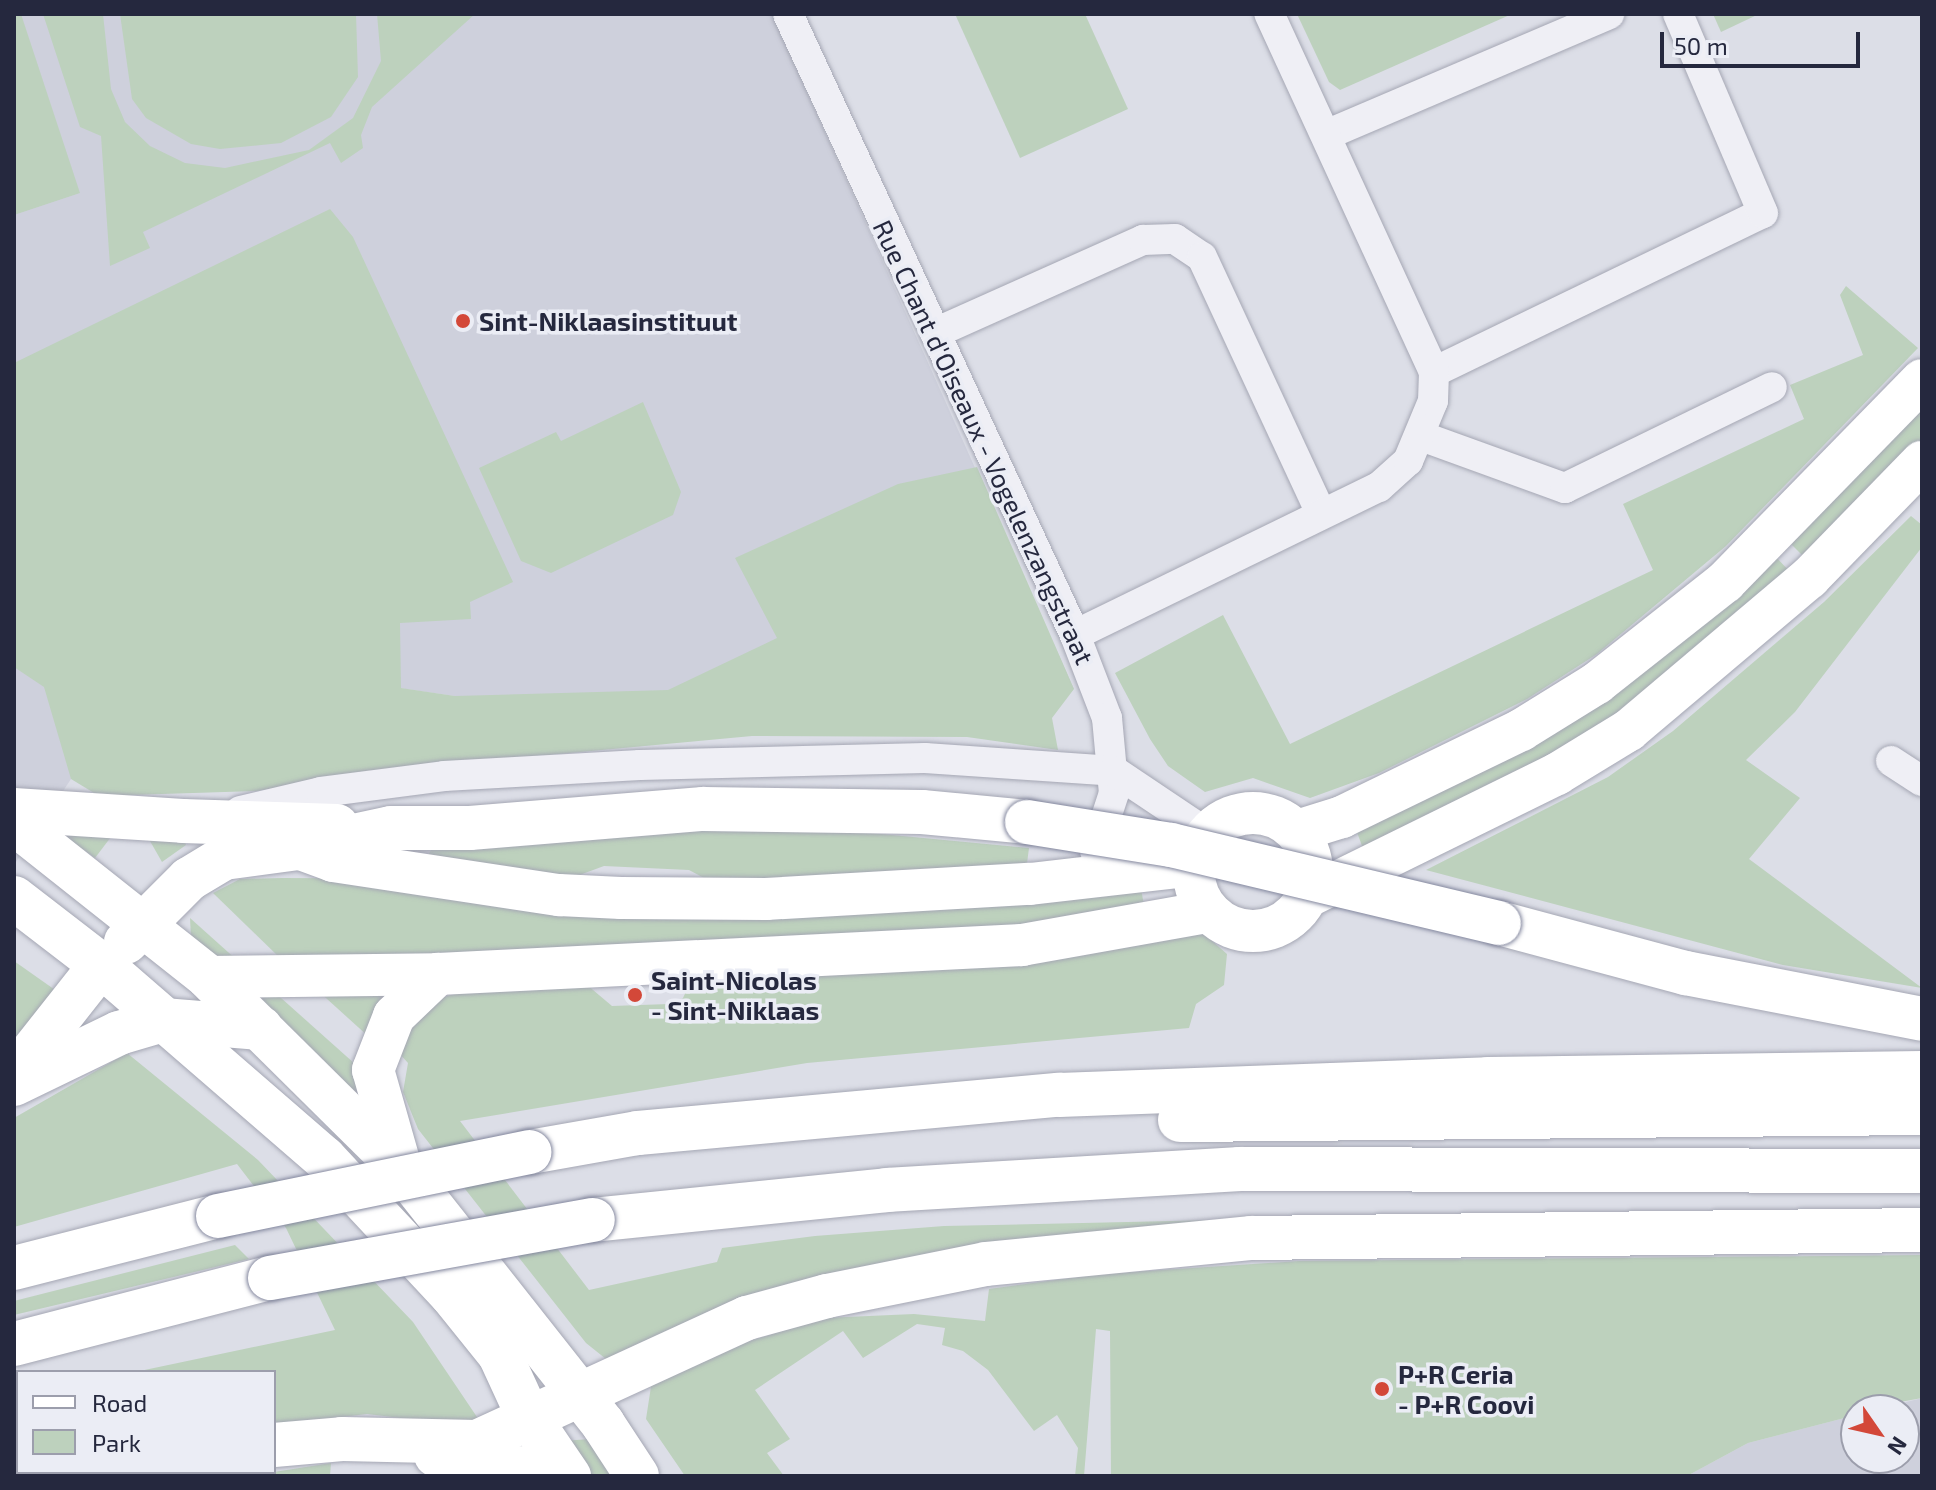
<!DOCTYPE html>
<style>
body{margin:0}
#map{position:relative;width:1936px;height:1490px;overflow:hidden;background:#dcdee7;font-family:"Exo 2",sans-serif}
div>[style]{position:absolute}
.built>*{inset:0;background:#ced0dc}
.green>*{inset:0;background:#bdd1bd}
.roads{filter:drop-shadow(0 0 2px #a5a7b4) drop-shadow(0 0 2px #a5a7b4)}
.street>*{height:30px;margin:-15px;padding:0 15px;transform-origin:15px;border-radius:15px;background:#efeff5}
.secondary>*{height:42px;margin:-21px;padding:0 21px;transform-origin:21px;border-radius:21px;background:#fff}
.secondary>.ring{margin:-21px;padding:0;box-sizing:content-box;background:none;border:42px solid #fff;border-radius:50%}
.primary>*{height:44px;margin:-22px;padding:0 22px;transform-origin:22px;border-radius:22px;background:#fff}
.highway>*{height:44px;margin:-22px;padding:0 22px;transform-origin:22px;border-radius:22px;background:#fff}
.bridges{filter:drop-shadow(0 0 2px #83879e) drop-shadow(0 0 2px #83879e)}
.highway-bridge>*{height:44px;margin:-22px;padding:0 22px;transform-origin:22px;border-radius:22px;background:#fff}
.dots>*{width:22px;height:22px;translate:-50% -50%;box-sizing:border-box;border:4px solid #ebedf5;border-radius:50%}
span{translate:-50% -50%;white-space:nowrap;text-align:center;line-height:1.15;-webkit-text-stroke:7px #ebedf5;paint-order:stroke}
.poi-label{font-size:26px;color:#25283e;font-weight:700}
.left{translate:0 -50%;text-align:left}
.street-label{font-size:26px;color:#25283e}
.frame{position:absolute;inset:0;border:16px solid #25283e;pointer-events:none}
.legend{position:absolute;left:16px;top:1370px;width:260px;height:104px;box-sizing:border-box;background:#ebedf5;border:2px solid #9c9eac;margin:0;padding:10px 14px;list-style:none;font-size:24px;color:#25283e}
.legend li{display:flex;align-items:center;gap:16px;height:40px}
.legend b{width:40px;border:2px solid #9c9eac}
.north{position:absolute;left:1840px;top:1394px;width:80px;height:80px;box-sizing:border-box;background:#ebedf5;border:2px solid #9c9eac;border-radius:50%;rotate:124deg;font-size:22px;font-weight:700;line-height:32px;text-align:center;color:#25283e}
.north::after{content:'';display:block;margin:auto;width:28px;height:36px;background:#d34839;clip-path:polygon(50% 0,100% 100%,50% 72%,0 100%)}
.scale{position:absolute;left:1660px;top:32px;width:200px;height:36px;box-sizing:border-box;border:4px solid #25283e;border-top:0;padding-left:10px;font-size:24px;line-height:28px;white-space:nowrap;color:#25283e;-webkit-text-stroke:6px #ebedf5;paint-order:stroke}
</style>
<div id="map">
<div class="built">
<i style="clip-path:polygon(14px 14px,772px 14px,1074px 689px,621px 720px,371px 684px,71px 779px,14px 865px)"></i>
<i style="clip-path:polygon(1922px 1398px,1922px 1476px,1687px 1476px,1748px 1443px,1856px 1415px,1856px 1458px,1904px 1458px,1904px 1410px,1874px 1410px)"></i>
</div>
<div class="green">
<i style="clip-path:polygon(14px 14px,21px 14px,80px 193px,14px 215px)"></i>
<i style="clip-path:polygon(43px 14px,103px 14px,111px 89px,125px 122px,150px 146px,185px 163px,225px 168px,309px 150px,353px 118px,381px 61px,377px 14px,475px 14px,372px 107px,361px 135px,363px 148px,341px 163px,330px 143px,143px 232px,150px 248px,110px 266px,101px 136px,80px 127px)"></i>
<i style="clip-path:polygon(120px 14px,356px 14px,358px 77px,331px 117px,281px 143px,220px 149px,191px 144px,146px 118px,132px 99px)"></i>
<i style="clip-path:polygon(955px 14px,1085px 14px,1128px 109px,1020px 158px)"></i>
<i style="clip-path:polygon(1297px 14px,1512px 14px,1340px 90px,1329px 82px)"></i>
<i style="clip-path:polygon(1713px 14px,1759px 14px,1721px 32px)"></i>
<i style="clip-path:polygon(330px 209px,353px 237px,513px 582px,470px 602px,471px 619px,400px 623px,401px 688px,455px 696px,668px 690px,777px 638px,735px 558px,898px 484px,977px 467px,1074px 689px,1052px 718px,1058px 750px,967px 737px,752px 736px,429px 766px,257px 791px,99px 796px,71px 779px,44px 687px,14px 667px,14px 363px)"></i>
<i style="clip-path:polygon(1846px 286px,1918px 348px,1726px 546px,1597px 654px,1527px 699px,1379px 773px,1310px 798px,1253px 778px,1205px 792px,1168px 766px,1150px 739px,1115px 673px,1223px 615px,1290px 744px,1653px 570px,1623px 504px,1804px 419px,1790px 385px,1863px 355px,1840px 295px)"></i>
<i style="clip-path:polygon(1922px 392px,1922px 451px,1811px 564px,1785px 538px)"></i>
<i style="clip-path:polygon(643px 402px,681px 492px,673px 515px,551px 573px,521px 561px,479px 468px,556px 432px,561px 441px)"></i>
<i style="clip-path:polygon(1911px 516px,1922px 525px,1922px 547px,1795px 712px,1746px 760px,1800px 798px,1749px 859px,1922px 988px,1783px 965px,1426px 870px,1608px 777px,1673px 731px,1824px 602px)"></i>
<i style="clip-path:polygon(1771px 552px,1796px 578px,1638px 711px,1365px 854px,1354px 824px)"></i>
<i style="clip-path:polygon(673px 829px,850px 831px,1029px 848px,1026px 871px,723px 888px,689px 870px,604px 866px,574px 877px,424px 863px,432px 848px)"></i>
<i style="clip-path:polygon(56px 830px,114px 833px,95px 858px)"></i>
<i style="clip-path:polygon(146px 834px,184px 840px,186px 845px,162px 862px)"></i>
<i style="clip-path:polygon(282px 878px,1140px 883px,1146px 917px,1060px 930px,282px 960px,213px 893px,240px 879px)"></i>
<i style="clip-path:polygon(190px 918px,238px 961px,215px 958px,191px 937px)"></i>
<i style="clip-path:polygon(1203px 933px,1227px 954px,1224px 985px,1196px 1004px,1189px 1028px,807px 1063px,460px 1121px,589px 1290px,717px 1262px,722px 1248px,815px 1236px,944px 1226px,1309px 1218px,1197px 1233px,611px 1363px,586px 1343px,418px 1129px,403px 1092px,408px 1063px,390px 1043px,435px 1000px,469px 989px,580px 979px,612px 1006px,669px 1004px,682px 1000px,694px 975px)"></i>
<i style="clip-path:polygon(14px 961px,58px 992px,14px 1045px)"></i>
<i style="clip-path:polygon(401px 986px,369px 1037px,316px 989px)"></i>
<i style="clip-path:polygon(271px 989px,364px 1072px,358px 1094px,350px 1095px,253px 997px)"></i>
<i style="clip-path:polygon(127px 1053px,258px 1160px,413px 1322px,479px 1420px,451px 1424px,367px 1414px,274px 1425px,274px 1372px,135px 1372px,335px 1330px,286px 1228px,237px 1164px,14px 1227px,14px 1118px)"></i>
<i style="clip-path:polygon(235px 1245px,249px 1259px,14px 1315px,14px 1301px)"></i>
<i style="clip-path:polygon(1922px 1255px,1922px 1398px,1856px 1410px,1856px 1415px,1748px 1443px,1687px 1476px,1111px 1476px,1110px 1331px,1096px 1329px,1084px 1476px,1075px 1476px,1078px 1448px,1057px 1415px,1034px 1431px,988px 1370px,963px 1351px,942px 1345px,945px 1328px,917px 1324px,863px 1358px,843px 1331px,755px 1390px,790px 1439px,767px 1453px,784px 1476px,685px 1476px,646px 1419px,652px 1380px,727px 1348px,824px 1318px,914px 1314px,985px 1321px,989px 1289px,1100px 1274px,1299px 1261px)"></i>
<i style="clip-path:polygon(591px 1439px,616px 1476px,585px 1476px,561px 1441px)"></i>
<i style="clip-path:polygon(331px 1463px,330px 1476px,210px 1476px,274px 1472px)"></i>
</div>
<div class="roads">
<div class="street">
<i style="left:788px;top:14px;width:684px;rotate:65.2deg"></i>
<i style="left:1075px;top:635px;width:89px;rotate:68.9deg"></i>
<i style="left:1107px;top:718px;width:75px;rotate:84.7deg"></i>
<i style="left:1114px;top:793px;width:61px;rotate:108.1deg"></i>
<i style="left:1326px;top:135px;width:308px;rotate:-23.1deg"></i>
<i style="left:935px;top:333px;width:228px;rotate:-24.1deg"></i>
<i style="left:1143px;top:240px;width:32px;rotate:-2deg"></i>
<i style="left:1175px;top:239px;width:32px;rotate:34deg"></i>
<i style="left:1202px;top:257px;width:282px;rotate:65.1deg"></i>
<i style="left:1434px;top:372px;width:365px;rotate:-25.8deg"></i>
<i style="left:1763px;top:213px;width:216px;rotate:-113.1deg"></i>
<i style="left:1421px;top:436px;width:153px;rotate:19.9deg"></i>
<i style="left:1565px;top:488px;width:230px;rotate:-26deg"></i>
<i style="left:1075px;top:635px;width:338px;rotate:-26deg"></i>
<i style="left:1379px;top:487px;width:39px;rotate:-42deg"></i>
<i style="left:1408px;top:461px;width:65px;rotate:-67.4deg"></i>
<i style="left:1433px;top:401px;width:29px;rotate:-88deg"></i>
<i style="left:1434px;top:372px;width:394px;rotate:-114.7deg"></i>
<i style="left:1891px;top:761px;width:37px;rotate:33deg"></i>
<i style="left:240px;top:811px;width:83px;rotate:-13.2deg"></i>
<i style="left:321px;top:792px;width:124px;rotate:-7.4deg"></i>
<i style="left:444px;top:776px;width:196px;rotate:-3.2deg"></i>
<i style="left:640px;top:765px;width:285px;rotate:-1.4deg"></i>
<i style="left:925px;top:758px;width:189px;rotate:3.9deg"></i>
<i style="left:1114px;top:771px;width:113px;rotate:33.8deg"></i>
</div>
<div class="secondary">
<i class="ring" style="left:1194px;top:813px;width:76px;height:76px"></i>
<i style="left:1297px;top:831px;width:47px;rotate:-17.3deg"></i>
<i style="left:1342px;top:817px;width:199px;rotate:-25.9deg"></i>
<i style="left:1521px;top:730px;width:89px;rotate:-31.7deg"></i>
<i style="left:1597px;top:683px;width:163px;rotate:-38.3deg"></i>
<i style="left:1725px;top:582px;width:282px;rotate:-45.7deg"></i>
<i style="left:298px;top:848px;width:37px;rotate:20deg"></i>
<i style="left:333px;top:861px;width:229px;rotate:8.6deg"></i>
<i style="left:559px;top:895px;width:62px;rotate:2.8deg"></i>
<i style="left:621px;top:898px;width:145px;rotate:0.4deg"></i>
<i style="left:766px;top:899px;width:264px;rotate:-3.3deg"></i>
<i style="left:1030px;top:884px;width:165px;rotate:-6.6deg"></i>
<i style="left:1313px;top:894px;width:272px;rotate:-26.2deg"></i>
<i style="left:1557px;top:774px;width:84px;rotate:-31.4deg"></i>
<i style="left:1629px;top:730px;width:236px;rotate:-40.2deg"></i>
<i style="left:1809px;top:578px;width:162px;rotate:-45.8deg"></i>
<i style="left:208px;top:977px;width:230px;rotate:-0.7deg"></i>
<i style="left:438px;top:974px;width:585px;rotate:-2.84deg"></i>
<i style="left:1022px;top:945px;width:189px;rotate:-10.1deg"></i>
<i style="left:401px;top:1168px;width:102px;rotate:-105.9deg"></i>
<i style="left:373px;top:1070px;width:58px;rotate:-68.7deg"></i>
<i style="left:394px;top:1016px;width:61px;rotate:-43.7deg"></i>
</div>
<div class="primary">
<i style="left:14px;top:810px;width:169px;rotate:3.7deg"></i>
<i style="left:14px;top:823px;width:248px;rotate:38.4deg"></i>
<i style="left:208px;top:977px;width:272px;rotate:44.7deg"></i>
<i style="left:401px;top:1168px;width:326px;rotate:51.7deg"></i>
<i style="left:603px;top:1424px;width:62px;rotate:56.8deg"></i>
<i style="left:14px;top:898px;width:110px;rotate:37.6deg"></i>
<i style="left:101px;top:965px;width:295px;rotate:40.9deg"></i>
<i style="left:324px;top:1158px;width:186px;rotate:47deg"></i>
<i style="left:451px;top:1294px;width:78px;rotate:51.2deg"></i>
<i style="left:500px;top:1355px;width:67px;rotate:65.3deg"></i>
<i style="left:528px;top:1416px;width:73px;rotate:55.7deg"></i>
<i style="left:126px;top:942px;width:89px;rotate:-45deg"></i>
<i style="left:189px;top:879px;width:41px;rotate:-31deg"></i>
<i style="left:224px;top:858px;width:75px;rotate:-7.7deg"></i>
</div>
<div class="highway">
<i style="left:183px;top:821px;width:154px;rotate:1.9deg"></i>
<i style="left:298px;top:848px;width:95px;rotate:-12.1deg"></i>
<i style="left:391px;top:828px;width:79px"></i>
<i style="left:470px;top:828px;width:234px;rotate:-4.7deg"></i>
<i style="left:703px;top:809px;width:219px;rotate:0.8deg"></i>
<i style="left:922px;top:812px;width:105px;rotate:5.4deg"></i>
<i style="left:1499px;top:923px;width:194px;rotate:15deg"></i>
<i style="left:1686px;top:973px;width:240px;rotate:11deg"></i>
<i style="left:14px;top:1075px;width:140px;rotate:-51.7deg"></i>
<i style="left:14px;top:1084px;width:117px;rotate:-25.9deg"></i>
<i style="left:119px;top:1033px;width:46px;rotate:-16.5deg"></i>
<i style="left:163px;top:1020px;width:98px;rotate:4.7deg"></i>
<i style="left:1180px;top:1120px;width:742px;rotate:-0.54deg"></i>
<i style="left:530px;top:1152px;width:110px;rotate:-10deg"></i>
<i style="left:638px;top:1133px;width:423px;rotate:-5.2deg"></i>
<i style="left:1059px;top:1095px;width:429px;rotate:-2.1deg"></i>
<i style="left:1488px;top:1079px;width:434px;rotate:-0.8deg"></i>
<i style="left:593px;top:1220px;width:296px;rotate:-5.8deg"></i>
<i style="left:887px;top:1190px;width:353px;rotate:-3.4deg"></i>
<i style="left:1239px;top:1169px;width:683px;rotate:0.17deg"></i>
<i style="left:14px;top:1268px;width:211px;rotate:-14.3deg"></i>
<i style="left:14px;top:1344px;width:264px;rotate:-14.5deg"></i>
<i style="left:274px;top:1445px;width:68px;rotate:-5deg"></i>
<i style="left:342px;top:1439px;width:135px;rotate:1.3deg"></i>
<i style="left:477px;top:1442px;width:297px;rotate:-24.7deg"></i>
<i style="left:747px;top:1318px;width:83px;rotate:-15.4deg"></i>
<i style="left:827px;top:1296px;width:162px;rotate:-11.4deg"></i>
<i style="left:986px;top:1264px;width:266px;rotate:-5.6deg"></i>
<i style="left:1251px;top:1238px;width:671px;rotate:-0.68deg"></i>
<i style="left:436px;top:1455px;width:36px;rotate:18deg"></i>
<i style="left:470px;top:1466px;width:70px;rotate:2.5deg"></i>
<i style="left:540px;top:1469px;width:20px;rotate:20deg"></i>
<i style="left:48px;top:1476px;width:27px;rotate:-8deg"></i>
</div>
</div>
<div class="bridges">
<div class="highway-bridge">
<i style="left:1027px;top:822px;width:146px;rotate:9.1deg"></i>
<i style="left:1171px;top:845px;width:337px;rotate:13.4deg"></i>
<i style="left:218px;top:1216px;width:318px;rotate:-11.6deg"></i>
<i style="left:270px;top:1278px;width:328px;rotate:-10.2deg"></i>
</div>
</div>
<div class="dots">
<i style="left:463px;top:321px;background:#d34839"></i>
<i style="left:635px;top:995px;background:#d34839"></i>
<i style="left:1382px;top:1389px;background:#d34839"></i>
</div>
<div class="poi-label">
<span class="left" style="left:479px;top:321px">Sint-Niklaasinstituut</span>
<span class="left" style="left:651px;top:995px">Saint-Nicolas<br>- Sint-Niklaas</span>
<span class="left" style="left:1398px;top:1389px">P+R Ceria<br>- P+R Coovi</span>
</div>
<div class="street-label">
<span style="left:984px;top:442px;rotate:65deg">Rue Chant d'Oiseaux - Vogelenzangstraat</span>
</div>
<div class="frame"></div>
<ul class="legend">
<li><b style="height:10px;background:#fff"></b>Road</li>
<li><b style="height:22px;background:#bdd1bd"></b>Park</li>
</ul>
<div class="north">N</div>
<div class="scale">50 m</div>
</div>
